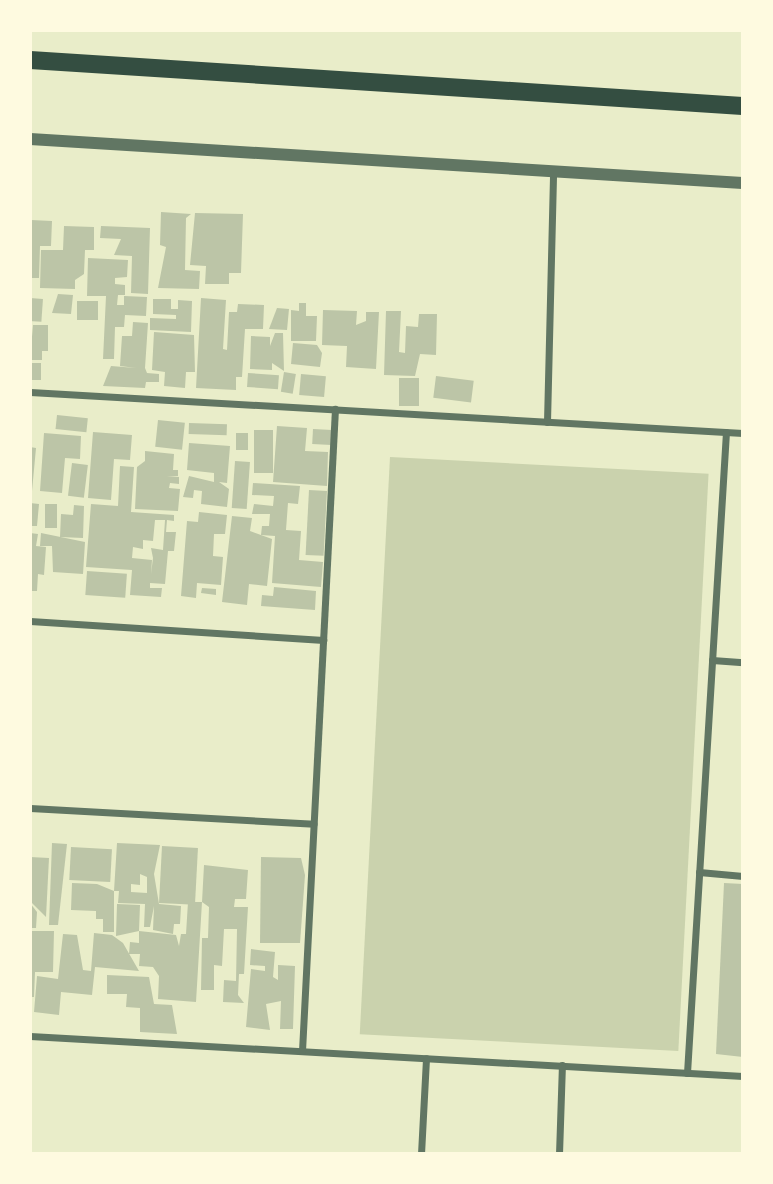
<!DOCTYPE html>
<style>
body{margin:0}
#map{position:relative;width:773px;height:1184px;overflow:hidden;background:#e9edc9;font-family:"IBM Plex Sans",sans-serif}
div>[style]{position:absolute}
.green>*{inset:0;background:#cad2ad;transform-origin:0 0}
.building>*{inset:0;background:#bcc5a7;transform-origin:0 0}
.minor>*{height:7px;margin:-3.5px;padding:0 3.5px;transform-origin:3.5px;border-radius:3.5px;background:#617663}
.tertiary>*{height:12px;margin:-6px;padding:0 6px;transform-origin:6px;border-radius:6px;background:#617663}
.primary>*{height:18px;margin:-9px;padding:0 9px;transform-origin:9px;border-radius:9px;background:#344e41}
span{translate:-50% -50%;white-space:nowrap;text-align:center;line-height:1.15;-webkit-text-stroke:5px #fefae0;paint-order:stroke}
.frame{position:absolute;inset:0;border:32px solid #fefae0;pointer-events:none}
</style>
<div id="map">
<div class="green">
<i style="left:390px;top:457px;width:319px;height:578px;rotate:3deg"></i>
</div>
<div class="building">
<i style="clip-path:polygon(161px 212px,191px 214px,186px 218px,185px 270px,200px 271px,199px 289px,158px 288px,166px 247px,160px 245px)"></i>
<i style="clip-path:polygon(195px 213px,243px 214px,241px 273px,229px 273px,229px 284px,205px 284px,206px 266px,190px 265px)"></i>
<i style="clip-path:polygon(31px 220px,52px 221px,51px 246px,40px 246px,39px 278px,30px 278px)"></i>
<i style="clip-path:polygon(64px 226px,94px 227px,94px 250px,85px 250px,84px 274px,75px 280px,75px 289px,40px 288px,41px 250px,63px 250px)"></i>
<i style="clip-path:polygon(101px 226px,150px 228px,148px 294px,131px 293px,132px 256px,114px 255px,121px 239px,100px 238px)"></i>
<i style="clip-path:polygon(88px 258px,128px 260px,127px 277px,115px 278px,115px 284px,125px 285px,125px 295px,118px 295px,117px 305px,124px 305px,124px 296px,147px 297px,146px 316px,125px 315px,124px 327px,115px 327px,114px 359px,103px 359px,106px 296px,87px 296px)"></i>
<i style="clip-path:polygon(58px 294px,73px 295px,71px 314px,52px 313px)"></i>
<i style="left:30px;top:298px;width:13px;height:23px;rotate:4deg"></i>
<i style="clip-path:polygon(201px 298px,226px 300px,223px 349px,227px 350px,229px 312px,237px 312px,238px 304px,264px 305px,263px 329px,245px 329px,242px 377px,236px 377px,236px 390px,196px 388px)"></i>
<i style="clip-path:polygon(153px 299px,171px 299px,171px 309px,178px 309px,178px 300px,192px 301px,191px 332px,150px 330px,150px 318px,176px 319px,176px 315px,153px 314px)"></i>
<i style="left:77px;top:301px;width:21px;height:19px"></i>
<i style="clip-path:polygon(299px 303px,306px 303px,306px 316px,317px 316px,316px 341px,291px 341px,291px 310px,299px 311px)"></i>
<i style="clip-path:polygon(277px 308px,289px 309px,287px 330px,269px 329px)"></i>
<i style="clip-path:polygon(323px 310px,357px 311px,356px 325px,366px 321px,366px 312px,379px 312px,376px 369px,346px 367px,347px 346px,322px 345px)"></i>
<i style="clip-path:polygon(386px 311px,401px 311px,399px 352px,405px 353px,406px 326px,418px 327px,419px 314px,437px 314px,436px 355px,420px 354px,415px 376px,384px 375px)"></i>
<i style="clip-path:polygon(133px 322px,148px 323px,145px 368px,147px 373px,159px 374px,159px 382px,146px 382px,145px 388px,103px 386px,111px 366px,136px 368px,120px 366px,122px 336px,132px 336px)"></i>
<i style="clip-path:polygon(33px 325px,48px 325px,48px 351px,42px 351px,42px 360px,30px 360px)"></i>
<i style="clip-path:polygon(154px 332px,194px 335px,195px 372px,186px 372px,185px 388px,164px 386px,165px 372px,152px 370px)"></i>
<i style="clip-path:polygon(275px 333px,283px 333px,284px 371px,272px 363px,272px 370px,250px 369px,251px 336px,270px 337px,270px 346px)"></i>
<i style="clip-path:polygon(293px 343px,317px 345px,322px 353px,320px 367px,291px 364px)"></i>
<i style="left:30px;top:363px;width:11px;height:17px"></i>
<i style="left:284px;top:372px;width:12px;height:20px;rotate:9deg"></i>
<i style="left:248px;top:373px;width:31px;height:14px;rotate:4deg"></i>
<i style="left:301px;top:374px;width:25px;height:21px;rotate:5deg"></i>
<i style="left:436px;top:376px;width:38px;height:22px;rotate:7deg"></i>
<i style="left:399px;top:378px;width:20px;height:28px"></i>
<i style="left:57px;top:415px;width:31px;height:14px;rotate:6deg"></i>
<i style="left:158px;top:420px;width:27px;height:27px;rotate:6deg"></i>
<i style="left:189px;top:423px;width:38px;height:11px;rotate:2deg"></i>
<i style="clip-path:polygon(277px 426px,307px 428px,305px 451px,328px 452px,327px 486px,273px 482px)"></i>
<i style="left:313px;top:429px;width:19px;height:15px;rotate:3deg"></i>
<i style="left:254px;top:430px;width:19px;height:43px"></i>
<i style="clip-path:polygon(93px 432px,132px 435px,130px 460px,114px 459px,111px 500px,88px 498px)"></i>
<i style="clip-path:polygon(44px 433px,81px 436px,80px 459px,65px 458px,62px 493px,40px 491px)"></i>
<i style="left:236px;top:433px;width:12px;height:17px"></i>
<i style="clip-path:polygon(189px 443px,230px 446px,227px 483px,219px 482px,229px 489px,227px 507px,201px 504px,202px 491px,194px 490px,193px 498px,183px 497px,189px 476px,214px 482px,214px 473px,187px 470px)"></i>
<i style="clip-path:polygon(30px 447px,36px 448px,32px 491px,30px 490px)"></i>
<i style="clip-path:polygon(145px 451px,174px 454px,173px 470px,178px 470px,178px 476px,167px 476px,179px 477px,179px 484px,170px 483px,169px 488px,180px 489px,178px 511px,135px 509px,137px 467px,145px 461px)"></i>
<i style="left:235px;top:461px;width:15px;height:47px;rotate:4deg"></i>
<i style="left:72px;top:463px;width:16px;height:33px;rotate:7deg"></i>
<i style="clip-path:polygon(evenodd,120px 466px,134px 467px,131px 512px,174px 515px,174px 521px,167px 520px,166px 532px,176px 532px,174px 551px,168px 551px,165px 584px,150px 583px,150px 588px,162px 588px,161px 597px,130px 595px,132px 570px,86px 567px,91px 504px,118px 506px,120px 466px,155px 520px,165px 520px,163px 550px,151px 548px,153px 558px,151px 574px,152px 560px,132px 558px,133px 547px,143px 549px,143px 540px,153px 541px,155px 520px)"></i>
<i style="clip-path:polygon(253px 483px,300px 486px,298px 504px,288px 503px,286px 530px,301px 531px,299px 560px,323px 562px,321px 587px,272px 583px,275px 536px,261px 535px,262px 526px,269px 526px,270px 514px,252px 514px,254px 504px,273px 506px,274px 496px,252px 495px)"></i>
<i style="left:309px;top:490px;width:18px;height:65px;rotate:3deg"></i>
<i style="clip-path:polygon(30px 503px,39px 504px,37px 526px,30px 526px)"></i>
<i style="left:45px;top:504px;width:12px;height:24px"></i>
<i style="clip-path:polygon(74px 505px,84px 506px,83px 538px,60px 537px,61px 514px,73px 515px)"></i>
<i style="clip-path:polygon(199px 512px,227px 515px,225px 534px,214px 534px,213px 556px,223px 557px,221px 585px,197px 583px,196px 598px,181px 596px,187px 521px,198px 522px)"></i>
<i style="clip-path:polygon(232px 516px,252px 518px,250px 531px,272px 539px,267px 586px,249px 584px,247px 605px,222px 602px)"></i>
<i style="clip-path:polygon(30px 533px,38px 534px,36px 546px,46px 547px,44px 575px,38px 574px,37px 591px,30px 591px)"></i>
<i style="clip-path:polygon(41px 533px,85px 542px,83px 574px,53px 572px,52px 546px,40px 546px)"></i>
<i style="left:87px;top:571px;width:40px;height:24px;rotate:4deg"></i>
<i style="clip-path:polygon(274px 587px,316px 591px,315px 610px,261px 606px,262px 595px,273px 596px)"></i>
<i style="clip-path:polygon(202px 588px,216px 589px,216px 595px,201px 593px)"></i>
<i style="clip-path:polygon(52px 843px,67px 844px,58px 925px,49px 925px)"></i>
<i style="clip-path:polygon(evenodd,117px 843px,160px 845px,154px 874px,159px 904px,181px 906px,180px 924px,174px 924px,173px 934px,153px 930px,154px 906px,150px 927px,144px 927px,145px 904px,118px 903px,119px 891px,114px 891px,117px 843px,140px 874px,147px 877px,147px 893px,131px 892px,131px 884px,140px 885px,140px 874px)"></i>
<i style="left:162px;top:846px;width:36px;height:57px;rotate:3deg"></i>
<i style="left:71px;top:847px;width:41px;height:33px;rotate:3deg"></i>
<i style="clip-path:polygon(30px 857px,49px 858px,46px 917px,30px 901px)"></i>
<i style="clip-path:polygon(261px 857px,301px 858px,305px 875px,300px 943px,260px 943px)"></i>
<i style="clip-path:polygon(204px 865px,248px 870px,246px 899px,235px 899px,234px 907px,248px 907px,244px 974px,239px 974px,238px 995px,244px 1003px,223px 1002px,224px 980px,236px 981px,237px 929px,224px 929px,222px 966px,214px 965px,214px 990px,201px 990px,202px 938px,208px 938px,209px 907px,202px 902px)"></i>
<i style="clip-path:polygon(72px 883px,97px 884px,114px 891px,114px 932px,103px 932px,103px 919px,96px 919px,96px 911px,71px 910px)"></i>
<i style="clip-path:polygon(724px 883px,743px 884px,743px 1057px,716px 1054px)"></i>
<i style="clip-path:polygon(188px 902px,202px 902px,196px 1002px,158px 999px,159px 976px,153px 967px,139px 966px,140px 954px,129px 954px,130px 942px,139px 943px,139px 931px,116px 936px,117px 904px,140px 905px,139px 931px,176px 935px,179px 946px,181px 934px,186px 934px)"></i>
<i style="clip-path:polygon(30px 903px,37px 912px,36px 928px,30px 928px)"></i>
<i style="clip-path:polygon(30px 931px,54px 931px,53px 972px,35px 972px,34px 997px,30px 997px)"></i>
<i style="clip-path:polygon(94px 933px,112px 935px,123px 943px,139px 971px,95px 967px,92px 995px,61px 992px,59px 1015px,34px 1012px,37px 976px,58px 979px,63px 934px,77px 935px,83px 970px,91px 971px)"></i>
<i style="clip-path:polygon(251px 949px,275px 952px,273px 977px,278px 980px,278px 965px,295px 966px,293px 1029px,280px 1029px,281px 1001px,266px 1004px,270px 1030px,246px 1027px,251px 969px,265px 971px,265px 966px,250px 965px)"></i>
<i style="clip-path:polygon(107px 975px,149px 977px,154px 1004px,172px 1005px,177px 1034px,140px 1032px,140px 1008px,126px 1007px,127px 994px,107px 994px)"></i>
</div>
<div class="minor">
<i style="left:30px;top:392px;width:714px;rotate:3.29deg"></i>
<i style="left:547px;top:422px;width:251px;rotate:-88.6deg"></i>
<i style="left:30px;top:621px;width:294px;rotate:3.7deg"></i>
<i style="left:712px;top:660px;width:31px;rotate:4deg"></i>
<i style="left:30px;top:808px;width:284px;rotate:3.2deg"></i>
<i style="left:699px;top:872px;width:44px;rotate:5.2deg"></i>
<i style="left:30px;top:1036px;width:714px;rotate:3.21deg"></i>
<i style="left:302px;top:1051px;width:643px;rotate:-87.06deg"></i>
<i style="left:687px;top:1073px;width:642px;rotate:-86.52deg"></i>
<i style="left:421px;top:1154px;width:96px;rotate:-87deg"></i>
<i style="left:559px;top:1154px;width:89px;rotate:-88.1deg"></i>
</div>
<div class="tertiary">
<i style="left:30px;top:139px;width:714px;rotate:3.53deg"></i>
</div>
<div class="primary">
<i style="left:30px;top:60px;width:714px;rotate:3.69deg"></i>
</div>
<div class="frame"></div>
</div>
